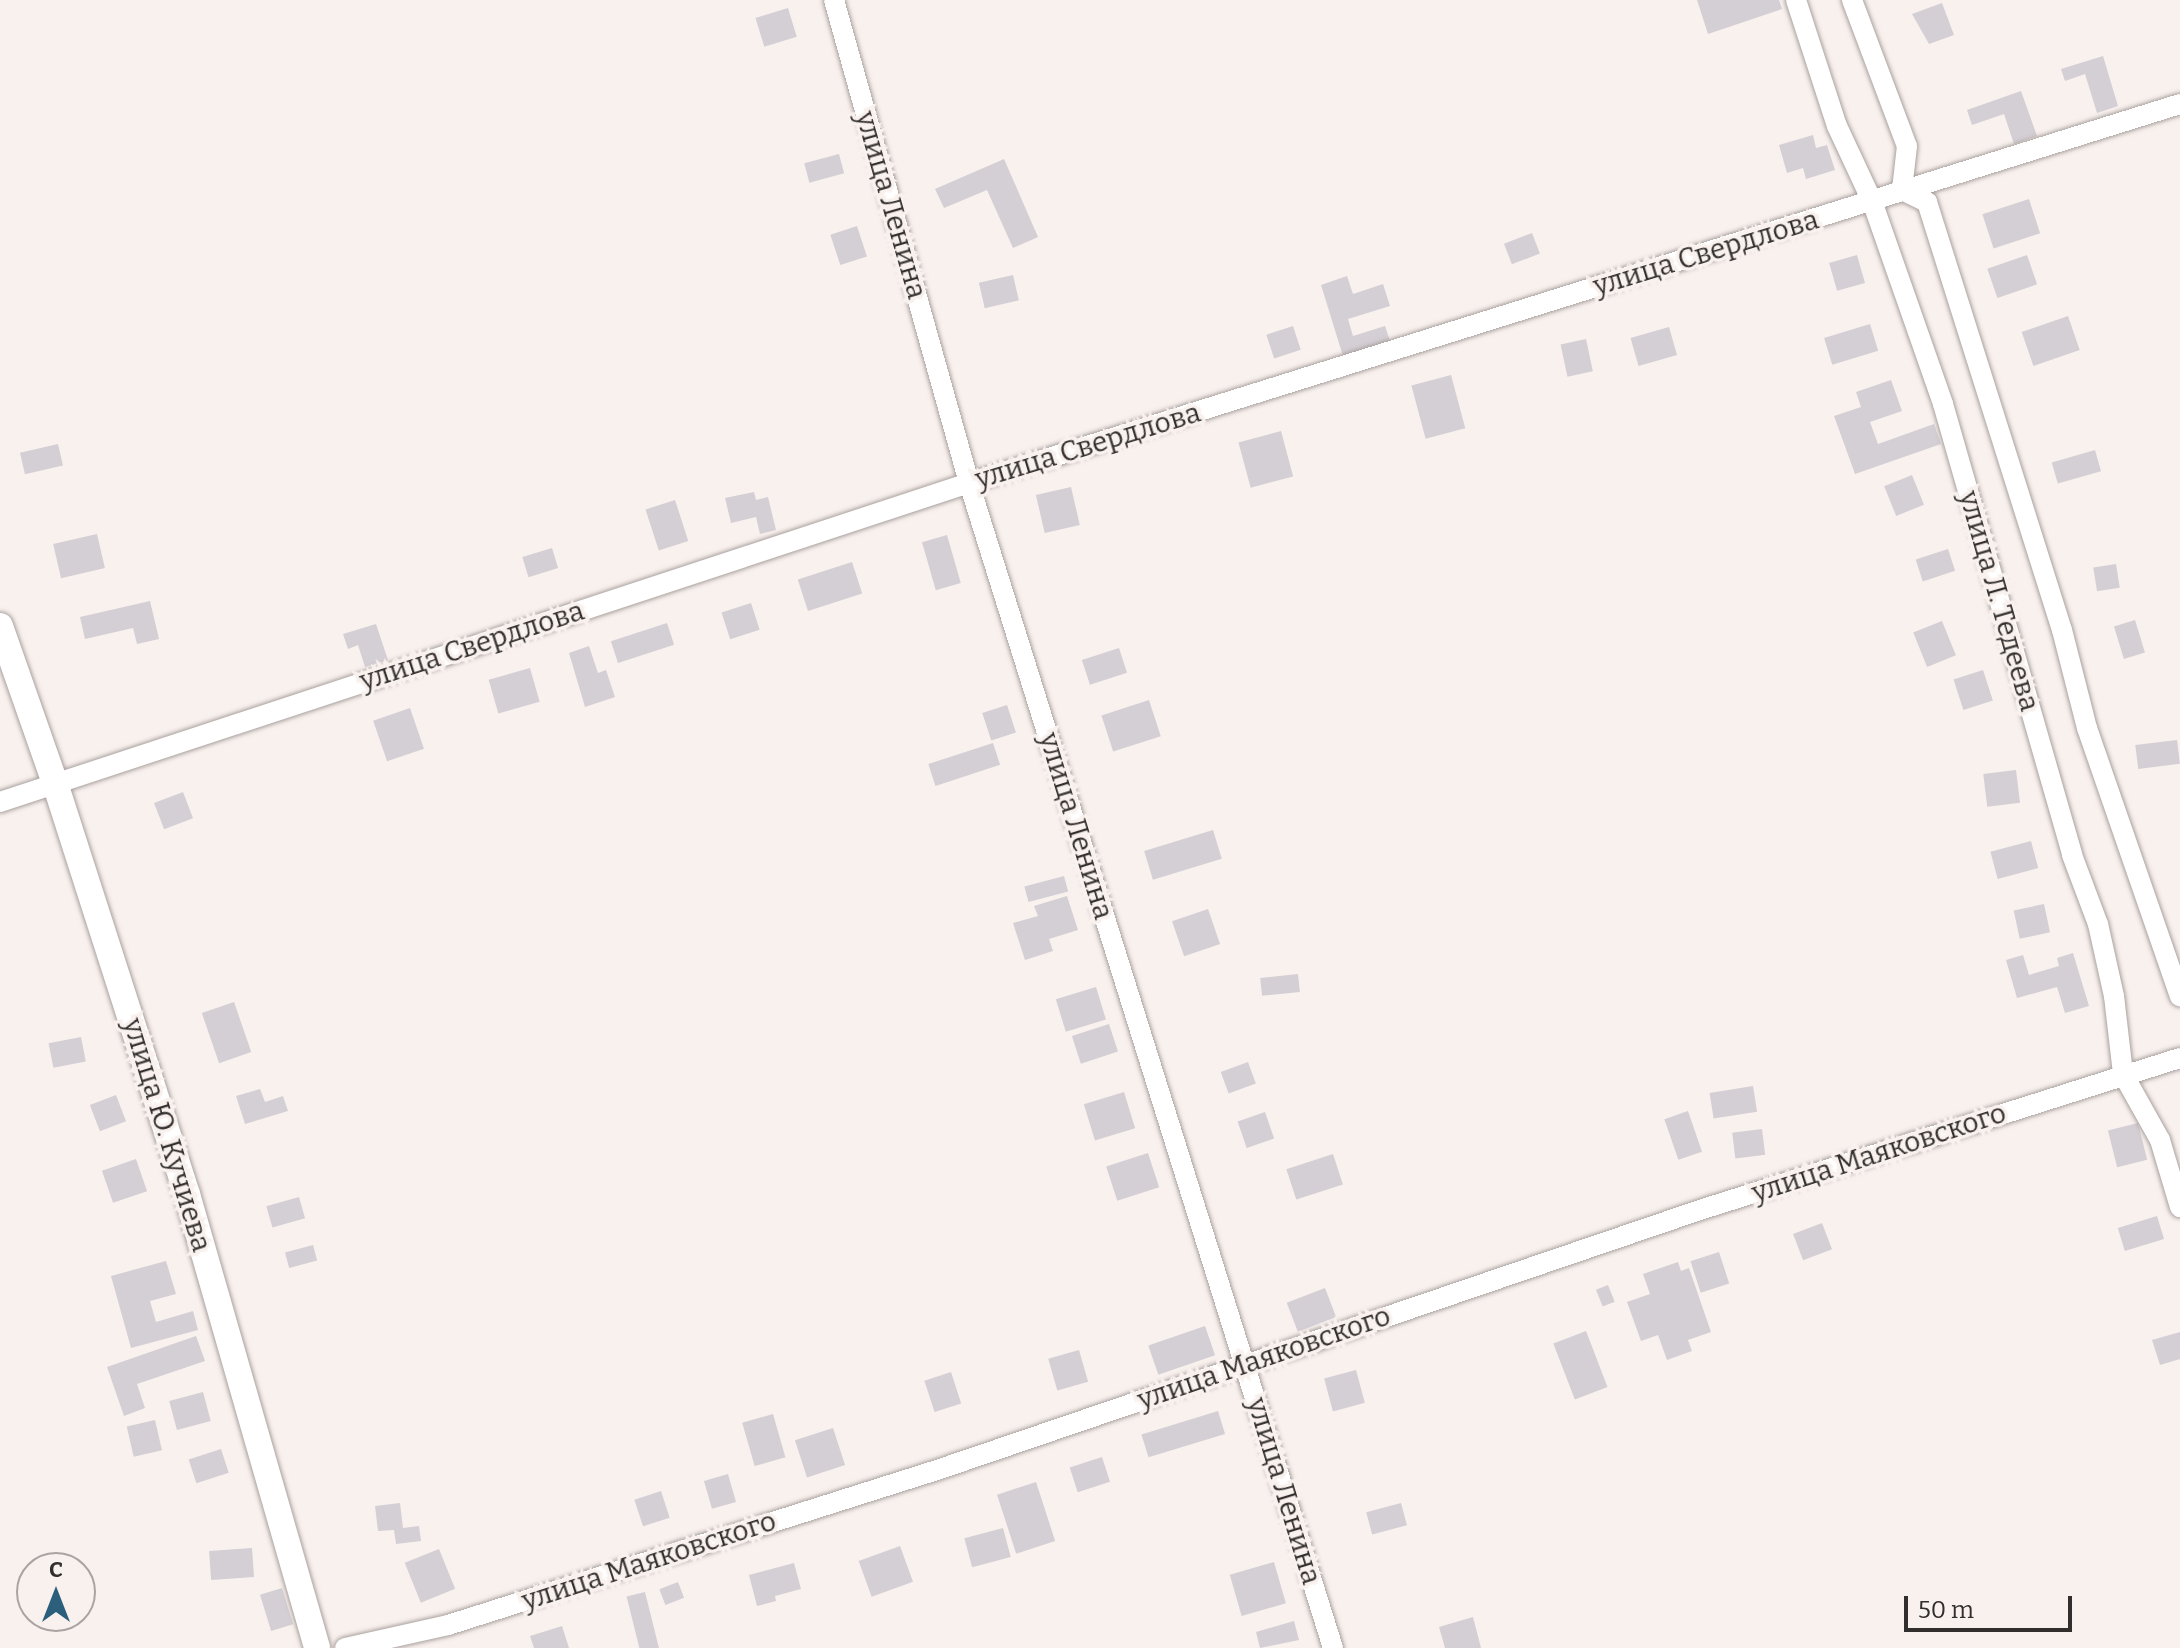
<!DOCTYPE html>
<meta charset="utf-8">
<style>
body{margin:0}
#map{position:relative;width:2180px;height:1648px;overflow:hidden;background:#f9f1ee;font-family:Bitter,serif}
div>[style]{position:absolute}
.building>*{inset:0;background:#d4cfd5;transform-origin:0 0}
.roads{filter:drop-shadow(0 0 2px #a9a19e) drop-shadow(0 0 2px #a9a19e)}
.minor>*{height:20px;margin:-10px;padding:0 10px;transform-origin:10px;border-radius:10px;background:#fff}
.tertiary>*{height:26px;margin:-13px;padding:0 13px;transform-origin:13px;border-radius:13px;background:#fff}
span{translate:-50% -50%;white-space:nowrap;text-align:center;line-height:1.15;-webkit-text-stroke:7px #f9f1ee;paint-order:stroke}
.street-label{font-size:28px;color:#312e2d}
.north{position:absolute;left:16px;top:1552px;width:80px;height:80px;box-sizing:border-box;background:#f9f1ee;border:2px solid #a9a3a1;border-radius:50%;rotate:0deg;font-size:22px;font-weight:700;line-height:32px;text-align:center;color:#312e2d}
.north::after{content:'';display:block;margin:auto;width:28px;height:36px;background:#2c5f7c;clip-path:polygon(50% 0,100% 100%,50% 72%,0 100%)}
.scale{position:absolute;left:1904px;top:1596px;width:168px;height:36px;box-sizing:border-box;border:4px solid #312e2d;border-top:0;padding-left:10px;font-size:24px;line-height:28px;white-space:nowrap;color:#312e2d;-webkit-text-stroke:6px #f9f1ee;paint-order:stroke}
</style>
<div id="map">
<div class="building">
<i style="clip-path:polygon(1697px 0,1779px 0,1782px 9px,1708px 34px)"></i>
<i style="clip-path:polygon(1942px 3px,1954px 35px,1929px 44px,1912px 14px)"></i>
<i style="left:788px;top:8px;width:30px;height:34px;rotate:73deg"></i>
<i style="clip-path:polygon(2103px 56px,2118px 106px,2097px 113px,2085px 74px,2065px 81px,2061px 69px)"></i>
<i style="clip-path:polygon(2021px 91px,2037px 136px,2014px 144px,2004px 114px,1972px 125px,1967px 110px)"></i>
<i style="clip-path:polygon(1813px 135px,1816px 148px,1827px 145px,1835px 170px,1806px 179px,1803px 168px,1787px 173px,1779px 145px)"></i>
<i style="left:839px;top:154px;width:20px;height:36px;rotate:75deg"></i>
<i style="clip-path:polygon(1004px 159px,1038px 237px,1013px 248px,987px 190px,944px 208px,935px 189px)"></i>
<i style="left:2029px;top:199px;width:36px;height:49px;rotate:72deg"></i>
<i style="left:857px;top:226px;width:32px;height:28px;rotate:72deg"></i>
<i style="left:1532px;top:233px;width:22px;height:30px;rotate:69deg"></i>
<i style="left:1857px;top:255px;width:29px;height:29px;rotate:74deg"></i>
<i style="left:2027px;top:255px;width:31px;height:42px;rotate:71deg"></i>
<i style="left:1013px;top:275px;width:26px;height:35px;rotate:77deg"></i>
<i style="clip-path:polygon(1347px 276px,1353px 294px,1383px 284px,1390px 306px,1348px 319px,1353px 336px,1385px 326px,1390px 341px,1343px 356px,1321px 285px)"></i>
<i style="left:2068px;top:316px;width:36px;height:49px;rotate:71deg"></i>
<i style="left:1870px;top:324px;width:28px;height:48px;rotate:73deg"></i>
<i style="left:1293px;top:326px;width:25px;height:28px;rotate:72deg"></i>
<i style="left:1669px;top:327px;width:29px;height:40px;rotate:74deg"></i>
<i style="left:1586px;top:339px;width:33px;height:26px;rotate:78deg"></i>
<i style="left:1451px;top:375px;width:55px;height:41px;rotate:75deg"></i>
<i style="clip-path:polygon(1891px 380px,1902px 411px,1870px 422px,1878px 444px,1934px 424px,1941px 444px,1855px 474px,1834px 416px,1861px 407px,1856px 392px)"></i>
<i style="left:1281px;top:431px;width:47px;height:44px;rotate:75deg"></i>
<i style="left:58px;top:444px;width:22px;height:39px;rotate:77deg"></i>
<i style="left:2095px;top:450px;width:22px;height:45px;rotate:74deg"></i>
<i style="left:1912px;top:475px;width:32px;height:30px;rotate:68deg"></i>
<i style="left:1071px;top:487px;width:39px;height:36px;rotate:77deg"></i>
<i style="clip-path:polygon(754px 492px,756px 500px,768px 497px,776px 530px,760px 534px,756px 517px,731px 523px,725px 498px)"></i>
<i style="left:675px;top:500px;width:43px;height:31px;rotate:72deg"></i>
<i style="left:97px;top:534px;width:35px;height:45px;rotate:77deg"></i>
<i style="left:947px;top:535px;width:50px;height:26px;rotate:74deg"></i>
<i style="left:552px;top:548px;width:21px;height:31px;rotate:73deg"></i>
<i style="left:1948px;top:549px;width:23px;height:34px;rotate:72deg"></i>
<i style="left:852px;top:562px;width:33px;height:57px;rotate:72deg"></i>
<i style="left:2116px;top:564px;width:24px;height:23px;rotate:81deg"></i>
<i style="clip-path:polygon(150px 601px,159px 639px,137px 644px,133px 628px,85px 639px,80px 617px)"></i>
<i style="left:751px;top:603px;width:28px;height:31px;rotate:72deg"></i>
<i style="left:2135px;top:620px;width:34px;height:22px;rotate:73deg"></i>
<i style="left:1942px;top:621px;width:37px;height:31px;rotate:68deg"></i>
<i style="left:667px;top:623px;width:23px;height:59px;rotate:72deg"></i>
<i style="clip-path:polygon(376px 624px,388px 660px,365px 667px,358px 645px,348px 649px,343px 634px)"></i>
<i style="clip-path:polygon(589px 646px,598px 673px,606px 670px,615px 697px,585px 707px,569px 653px)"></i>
<i style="left:1119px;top:648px;width:26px;height:39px;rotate:72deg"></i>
<i style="left:530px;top:668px;width:35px;height:43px;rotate:74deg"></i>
<i style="left:1983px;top:670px;width:32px;height:31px;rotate:72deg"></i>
<i style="left:1149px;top:700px;width:38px;height:50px;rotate:72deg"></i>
<i style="left:1007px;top:705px;width:29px;height:26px;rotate:72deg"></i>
<i style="left:410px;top:708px;width:43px;height:39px;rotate:71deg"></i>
<i style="left:2177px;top:740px;width:24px;height:42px;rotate:83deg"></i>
<i style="left:993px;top:743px;width:23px;height:68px;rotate:72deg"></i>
<i style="left:2016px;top:770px;width:33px;height:33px;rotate:83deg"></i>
<i style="left:183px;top:792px;width:28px;height:31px;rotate:69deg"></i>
<i style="left:1213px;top:830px;width:30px;height:72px;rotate:73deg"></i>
<i style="left:2031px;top:841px;width:28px;height:42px;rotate:75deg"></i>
<i style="left:1064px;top:876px;width:16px;height:41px;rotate:75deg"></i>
<i style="clip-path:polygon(1067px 896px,1078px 930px,1049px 939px,1053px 951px,1025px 960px,1013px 923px,1038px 916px,1034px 906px)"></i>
<i style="left:2044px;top:904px;width:29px;height:31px;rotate:78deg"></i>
<i style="left:1208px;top:909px;width:37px;height:38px;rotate:71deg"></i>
<i style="clip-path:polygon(2073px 953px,2089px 1006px,2065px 1013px,2057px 987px,2017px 998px,2006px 960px,2023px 955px,2029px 975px,2059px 966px,2057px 958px)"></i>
<i style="left:1298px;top:974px;width:18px;height:38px;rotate:84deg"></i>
<i style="left:1096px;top:987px;width:34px;height:42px;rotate:73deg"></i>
<i style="left:234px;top:1002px;width:53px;height:34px;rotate:71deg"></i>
<i style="left:1109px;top:1024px;width:29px;height:39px;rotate:72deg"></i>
<i style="left:81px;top:1037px;width:25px;height:33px;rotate:79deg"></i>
<i style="left:1248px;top:1062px;width:23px;height:29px;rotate:70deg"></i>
<i style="left:1753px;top:1086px;width:26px;height:44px;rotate:81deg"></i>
<i style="clip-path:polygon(260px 1089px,265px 1102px,283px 1096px,288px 1111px,245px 1124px,236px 1096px)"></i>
<i style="left:1124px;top:1092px;width:38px;height:42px;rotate:73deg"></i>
<i style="left:116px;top:1095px;width:28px;height:28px;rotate:69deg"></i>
<i style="left:1688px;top:1111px;width:43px;height:25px;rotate:71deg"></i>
<i style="left:1265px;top:1112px;width:28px;height:29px;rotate:71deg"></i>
<i style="left:2138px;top:1123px;width:38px;height:31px;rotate:76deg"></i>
<i style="left:1762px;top:1129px;width:26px;height:30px;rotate:83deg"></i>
<i style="left:1148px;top:1153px;width:36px;height:44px;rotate:72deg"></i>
<i style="left:1333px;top:1154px;width:32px;height:49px;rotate:72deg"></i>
<i style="left:136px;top:1159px;width:34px;height:36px;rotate:71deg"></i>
<i style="left:299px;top:1197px;width:22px;height:34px;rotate:74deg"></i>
<i style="left:2157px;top:1216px;width:24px;height:41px;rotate:73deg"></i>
<i style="left:1822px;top:1223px;width:28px;height:31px;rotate:69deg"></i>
<i style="left:313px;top:1245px;width:16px;height:29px;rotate:75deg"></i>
<i style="left:1719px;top:1252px;width:33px;height:30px;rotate:72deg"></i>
<i style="clip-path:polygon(166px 1261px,176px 1294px,150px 1301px,156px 1322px,193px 1311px,198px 1330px,131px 1348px,111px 1276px)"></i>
<i style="clip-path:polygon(1678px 1262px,1681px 1271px,1689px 1268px,1711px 1332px,1688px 1340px,1692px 1351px,1667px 1360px,1658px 1335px,1641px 1341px,1627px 1302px,1650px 1294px,1643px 1274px)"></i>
<i style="left:1608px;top:1285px;width:18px;height:13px;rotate:68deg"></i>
<i style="left:1325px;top:1288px;width:31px;height:41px;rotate:69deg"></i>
<i style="left:1205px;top:1326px;width:31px;height:60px;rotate:71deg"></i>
<i style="left:1586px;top:1331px;width:60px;height:35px;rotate:69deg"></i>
<i style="clip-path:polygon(2180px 1332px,2180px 1359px,2160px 1365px,2152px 1340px)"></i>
<i style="clip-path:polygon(196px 1336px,205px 1361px,137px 1384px,145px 1408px,124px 1416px,107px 1367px)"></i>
<i style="left:1079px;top:1350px;width:33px;height:32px;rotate:74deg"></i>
<i style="left:1356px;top:1370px;width:34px;height:33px;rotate:75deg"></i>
<i style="left:951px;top:1372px;width:33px;height:28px;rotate:72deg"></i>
<i style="left:203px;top:1392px;width:30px;height:35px;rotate:75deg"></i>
<i style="left:1218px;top:1411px;width:24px;height:80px;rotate:73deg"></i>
<i style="left:773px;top:1414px;width:45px;height:32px;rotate:74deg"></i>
<i style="left:155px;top:1420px;width:31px;height:29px;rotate:77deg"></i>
<i style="left:833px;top:1428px;width:39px;height:40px;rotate:72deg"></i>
<i style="left:221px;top:1449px;width:25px;height:34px;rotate:72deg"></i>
<i style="left:1102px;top:1457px;width:26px;height:34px;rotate:72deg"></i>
<i style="left:728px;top:1474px;width:29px;height:25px;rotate:74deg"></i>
<i style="left:1036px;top:1482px;width:62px;height:41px;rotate:72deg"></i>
<i style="left:661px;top:1491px;width:28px;height:28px;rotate:72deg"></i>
<i style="clip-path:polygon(400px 1503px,403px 1528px,419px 1526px,421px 1541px,396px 1544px,394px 1530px,378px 1531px,375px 1506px)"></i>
<i style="left:1401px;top:1503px;width:23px;height:36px;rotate:75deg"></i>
<i style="left:1003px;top:1528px;width:30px;height:40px;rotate:75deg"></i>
<i style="left:900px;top:1546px;width:38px;height:44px;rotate:70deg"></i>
<i style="left:252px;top:1548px;width:29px;height:43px;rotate:86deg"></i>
<i style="left:439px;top:1549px;width:43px;height:37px;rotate:68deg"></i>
<i style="left:1274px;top:1562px;width:43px;height:46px;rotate:74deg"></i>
<i style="clip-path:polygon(794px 1563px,801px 1589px,775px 1596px,776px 1601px,757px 1606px,749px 1575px)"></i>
<i style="left:678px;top:1582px;width:17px;height:20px;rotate:69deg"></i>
<i style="left:282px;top:1588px;width:38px;height:23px;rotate:73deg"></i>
<i style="left:645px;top:1592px;width:58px;height:19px;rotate:76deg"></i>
<i style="clip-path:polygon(1473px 1617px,1481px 1648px,1445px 1648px,1439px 1627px)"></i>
<i style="clip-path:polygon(1294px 1621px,1299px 1640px,1260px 1648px,1256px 1632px)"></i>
<i style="clip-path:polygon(562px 1626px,569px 1648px,534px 1648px,530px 1636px)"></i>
</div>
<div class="roads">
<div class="minor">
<i style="left:834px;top:0;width:502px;rotate:74.38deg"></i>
<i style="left:969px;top:483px;width:1221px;rotate:72.65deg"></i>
<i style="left:1796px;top:0;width:133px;rotate:72deg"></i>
<i style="left:1837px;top:126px;width:83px;rotate:65deg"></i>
<i style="left:1872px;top:201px;width:215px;rotate:70.7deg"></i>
<i style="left:1943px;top:404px;width:469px;rotate:74deg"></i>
<i style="left:2072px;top:855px;width:74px;rotate:69.4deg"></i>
<i style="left:2098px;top:924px;width:74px;rotate:77.5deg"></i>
<i style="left:2114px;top:996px;width:79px;rotate:83.4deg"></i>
<i style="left:2123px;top:1074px;width:76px;rotate:60.7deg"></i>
<i style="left:2160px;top:1140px;width:70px;rotate:73.4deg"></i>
<i style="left:1852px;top:0;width:156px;rotate:69.4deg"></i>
<i style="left:1907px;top:146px;width:44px;rotate:96.5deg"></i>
<i style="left:1902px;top:190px;width:28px;rotate:26deg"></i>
<i style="left:1927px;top:202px;width:449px;rotate:72.5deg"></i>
<i style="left:2062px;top:630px;width:101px;rotate:75.7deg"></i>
<i style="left:2087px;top:728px;width:284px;rotate:70.9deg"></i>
<i style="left:0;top:802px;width:1020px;rotate:-18.22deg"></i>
<i style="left:969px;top:483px;width:1269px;rotate:-17.38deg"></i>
<i style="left:345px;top:1648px;width:106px;rotate:-12.6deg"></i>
<i style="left:448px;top:1625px;width:513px;rotate:-17.59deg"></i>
<i style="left:937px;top:1470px;width:809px;rotate:-18.82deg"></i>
<i style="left:1703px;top:1209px;width:500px;rotate:-17.57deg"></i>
</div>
<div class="tertiary">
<i style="left:0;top:626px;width:166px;rotate:70.7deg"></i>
<i style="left:55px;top:783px;width:432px;rotate:72.2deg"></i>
<i style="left:187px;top:1194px;width:472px;rotate:74deg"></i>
</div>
</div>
<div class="street-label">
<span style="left:891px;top:205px;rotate:74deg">улица Ленина</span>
<span style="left:1706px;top:253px;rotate:-17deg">улица Свердлова</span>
<span style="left:1088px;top:446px;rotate:-17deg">улица Свердлова</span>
<span style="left:1999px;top:601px;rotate:74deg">улица Л. Тедеева</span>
<span style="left:472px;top:646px;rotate:-18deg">улица Свердлова</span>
<span style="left:1076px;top:826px;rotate:73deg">улица Ленина</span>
<span style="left:167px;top:1135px;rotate:73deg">улица Ю. Кучиева</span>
<span style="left:1879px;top:1153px;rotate:-18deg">улица Маяковского</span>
<span style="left:1264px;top:1358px;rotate:-19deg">улица Маяковского</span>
<span style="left:1284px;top:1491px;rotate:73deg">улица Ленина</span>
<span style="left:649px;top:1561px;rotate:-18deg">улица Маяковского</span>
</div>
<div class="north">С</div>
<div class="scale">50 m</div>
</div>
